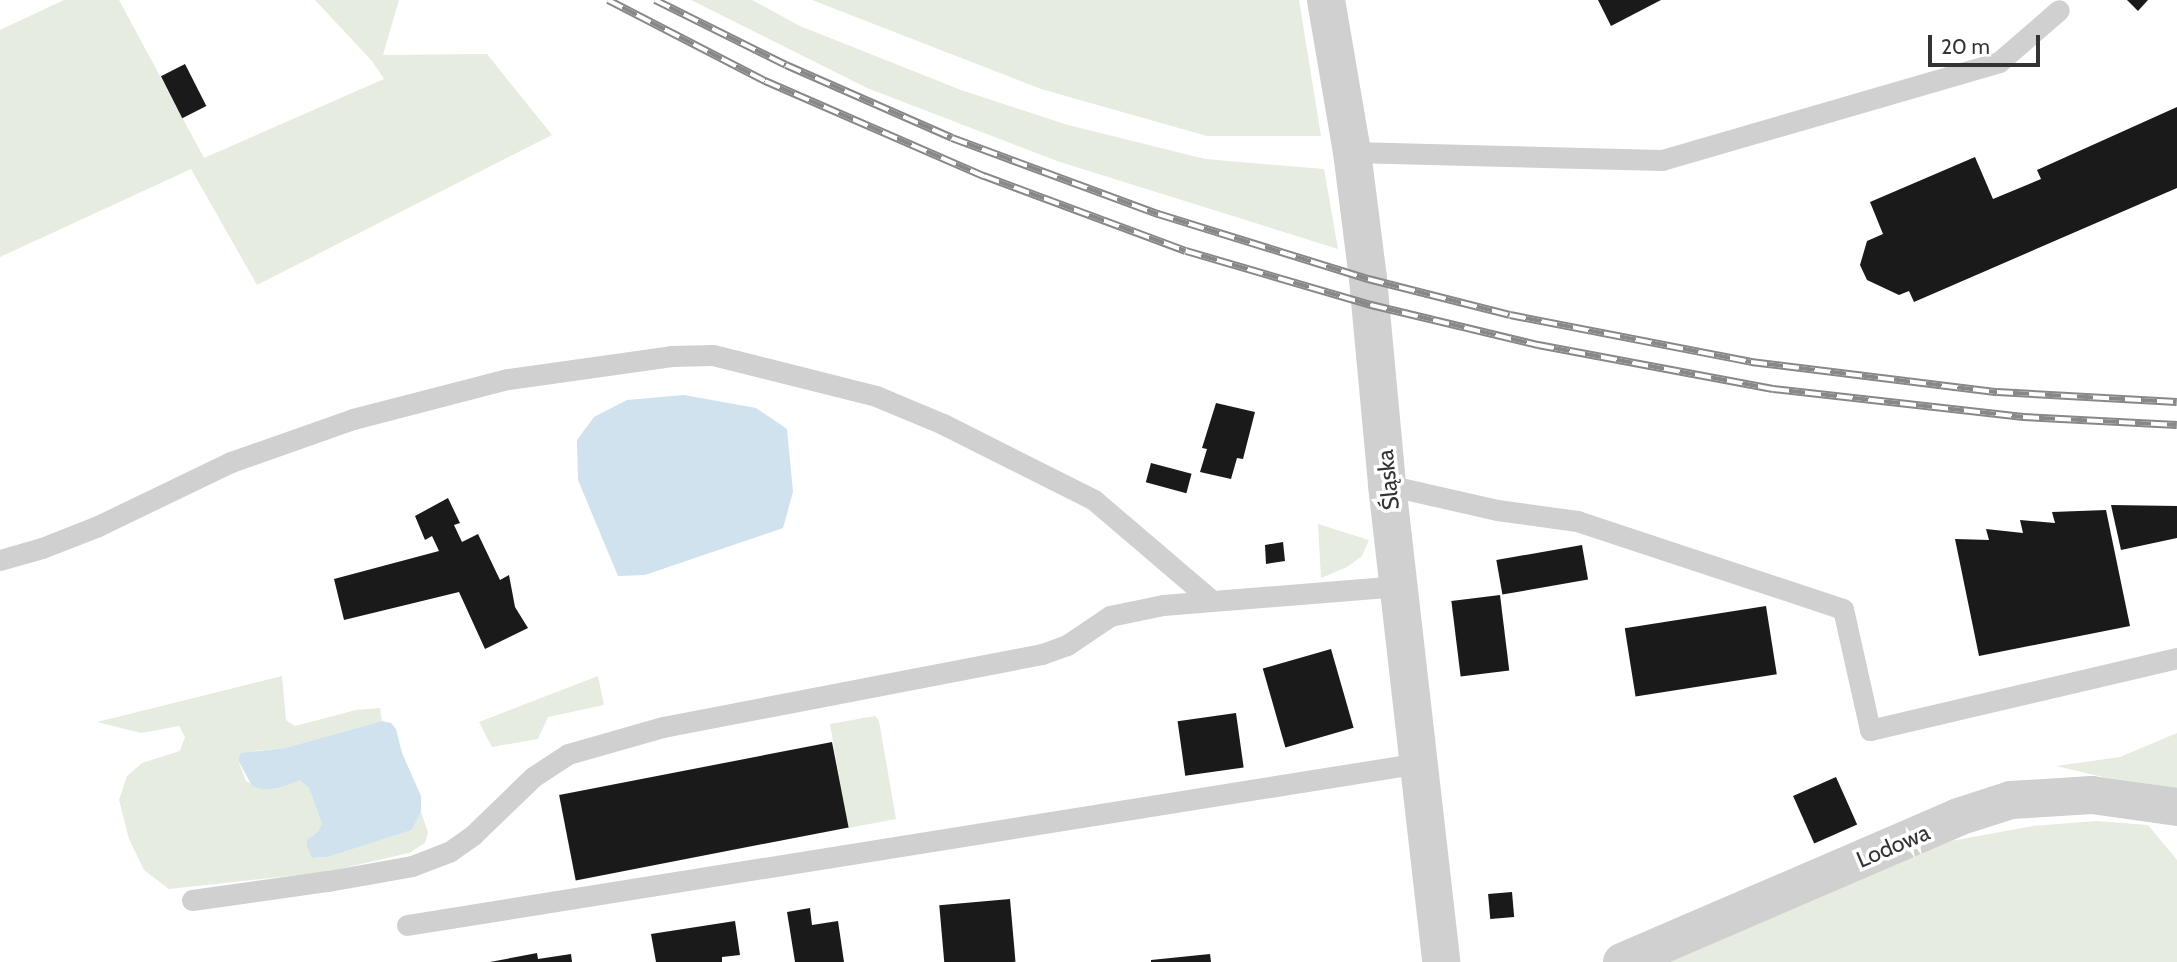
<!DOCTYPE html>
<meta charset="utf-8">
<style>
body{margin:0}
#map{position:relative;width:2177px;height:962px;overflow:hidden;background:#fff;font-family:Cabin,sans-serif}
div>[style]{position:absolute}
.green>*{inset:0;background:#e6ecdf}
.water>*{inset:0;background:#cfe2ee}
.building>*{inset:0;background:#1a1a1a;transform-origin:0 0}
.service>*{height:21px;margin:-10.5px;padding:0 10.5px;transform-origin:10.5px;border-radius:10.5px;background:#d0d0d0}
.tertiary>*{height:38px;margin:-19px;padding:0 19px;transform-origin:19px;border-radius:19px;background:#d0d0d0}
.rail>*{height:8px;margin-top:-4px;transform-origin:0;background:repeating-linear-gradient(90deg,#fff 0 16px,#888 0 32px);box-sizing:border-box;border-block:2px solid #888}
span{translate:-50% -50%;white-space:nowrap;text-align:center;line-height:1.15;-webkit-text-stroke:7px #fff;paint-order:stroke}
.street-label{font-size:23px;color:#333}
.scale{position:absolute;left:1928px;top:35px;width:112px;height:32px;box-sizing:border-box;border:4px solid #333;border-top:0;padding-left:9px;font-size:21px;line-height:24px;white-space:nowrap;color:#333;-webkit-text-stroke:5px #fff;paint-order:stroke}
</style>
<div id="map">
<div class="green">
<i style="clip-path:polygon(64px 0,119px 0,204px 158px,384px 79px,372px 61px,315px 0,399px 0,383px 55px,487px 54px,552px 135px,257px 285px,191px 169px,0 257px,0 30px)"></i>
<i style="clip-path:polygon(691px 0,752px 0,800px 26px,961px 90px,1068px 125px,1205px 159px,1324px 169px,1338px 249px,1057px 161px,867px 88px)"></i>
<i style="clip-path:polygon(812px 0,1299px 0,1321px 136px,1207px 136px,1041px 89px)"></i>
<i style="clip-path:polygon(1318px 524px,1369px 540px,1362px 556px,1347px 567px,1321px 578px)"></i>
<i style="clip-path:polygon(282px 676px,286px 720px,295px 726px,356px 710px,380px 708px,382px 721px,285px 748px,254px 751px,238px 760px,246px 781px,264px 790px,279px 788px,300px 779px,309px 788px,322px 824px,313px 858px,328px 857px,412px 830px,421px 812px,428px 832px,425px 843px,409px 853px,326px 872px,169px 889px,144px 870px,129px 839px,119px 800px,127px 776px,142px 763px,180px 751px,185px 737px,179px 726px,141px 733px,97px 722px)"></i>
<i style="clip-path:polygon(598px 676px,604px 705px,548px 717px,538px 739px,492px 747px,479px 722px)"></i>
<i style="clip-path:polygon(875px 716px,879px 721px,896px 819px,848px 828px,830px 724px)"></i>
<i style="clip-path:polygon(2177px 733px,2177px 788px,2103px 777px,2056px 766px,2120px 757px)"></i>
<i style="clip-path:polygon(2096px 821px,2148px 825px,2177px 860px,2177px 962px,1657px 962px,1951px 841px,2033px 826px)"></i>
</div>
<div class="water">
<i style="clip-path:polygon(684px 395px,756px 408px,787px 429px,793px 492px,783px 528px,645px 575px,618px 576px,578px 480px,577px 440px,594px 417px,627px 400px)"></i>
<i style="clip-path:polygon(382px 721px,391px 723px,396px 729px,402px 753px,421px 796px,421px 812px,412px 830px,328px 857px,312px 858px,307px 846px,307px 840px,318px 832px,322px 824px,309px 788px,300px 780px,279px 788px,264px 790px,252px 786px,238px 760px,241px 753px,285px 748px)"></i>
</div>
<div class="building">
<i style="clip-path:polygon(1598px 0,1661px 0,1611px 26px)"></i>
<i style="clip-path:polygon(2127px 0,2148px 0,2138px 11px)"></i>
<i style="left:185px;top:64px;width:47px;height:27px;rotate:63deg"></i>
<i style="clip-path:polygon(2177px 107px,2177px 188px,1914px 302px,1909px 291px,1899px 295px,1867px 280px,1860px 265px,1867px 241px,1883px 234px,1870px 202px,1975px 157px,1993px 199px,2041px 179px,2037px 170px)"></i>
<i style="clip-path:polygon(1216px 403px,1255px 412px,1243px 459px,1237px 458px,1231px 479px,1200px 472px,1207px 449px,1202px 448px)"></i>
<i style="left:1151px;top:463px;width:42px;height:20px;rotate:15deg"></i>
<i style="clip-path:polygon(448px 498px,460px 523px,454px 525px,462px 542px,478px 534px,500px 580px,509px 575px,515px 607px,528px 628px,485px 649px,459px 592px,344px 620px,334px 579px,439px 551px,432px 536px,425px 540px,415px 516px)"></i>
<i style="clip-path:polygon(2111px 505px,2177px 506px,2177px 538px,2121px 550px)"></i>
<i style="clip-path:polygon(2106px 510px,2130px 626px,1979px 656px,1955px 539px,1989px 540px,1986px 529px,2023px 533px,2020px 520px,2055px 523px,2052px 512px)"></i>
<i style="clip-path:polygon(1283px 542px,1285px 561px,1266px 564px,1265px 545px)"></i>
<i style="left:1582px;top:545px;width:35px;height:87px;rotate:80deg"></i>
<i style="left:1500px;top:595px;width:76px;height:49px;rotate:83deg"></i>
<i style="left:1766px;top:606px;width:69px;height:143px;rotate:81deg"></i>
<i style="left:1331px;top:649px;width:82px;height:71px;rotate:74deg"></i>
<i style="left:1236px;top:713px;width:55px;height:59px;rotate:82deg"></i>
<i style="left:832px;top:742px;width:87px;height:278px;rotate:79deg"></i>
<i style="left:1836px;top:777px;width:52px;height:47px;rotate:66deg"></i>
<i style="left:1512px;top:892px;width:25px;height:24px;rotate:85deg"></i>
<i style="left:1010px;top:899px;width:63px;height:71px;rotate:85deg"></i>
<i style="clip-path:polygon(810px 908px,812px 925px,838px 921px,844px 962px,795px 962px,787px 912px)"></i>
<i style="clip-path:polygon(735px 921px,740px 955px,722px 957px,722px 962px,656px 962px,651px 934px)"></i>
<i style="clip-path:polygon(537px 953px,538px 959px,571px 954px,572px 962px,490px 962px)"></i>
<i style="clip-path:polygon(1210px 954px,1211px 962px,1151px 962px,1151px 960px)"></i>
</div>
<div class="service">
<i style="left:1352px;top:152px;width:310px;rotate:1.5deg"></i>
<i style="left:1662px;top:160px;width:351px;rotate:-16.2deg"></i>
<i style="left:1999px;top:62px;width:79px;rotate:-40.9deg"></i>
<i style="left:1387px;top:485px;width:113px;rotate:12.8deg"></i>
<i style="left:1497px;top:510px;width:81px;rotate:7.8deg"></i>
<i style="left:1577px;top:521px;width:280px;rotate:18.3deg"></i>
<i style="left:1843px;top:609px;width:124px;rotate:77.4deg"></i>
<i style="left:1870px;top:730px;width:315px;rotate:-13.2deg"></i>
<i style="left:0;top:560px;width:44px;rotate:-15.9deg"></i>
<i style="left:42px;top:548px;width:60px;rotate:-21.4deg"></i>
<i style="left:98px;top:526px;width:148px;rotate:-25.7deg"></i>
<i style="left:231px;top:462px;width:129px;rotate:-19.4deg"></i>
<i style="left:353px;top:419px;width:160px;rotate:-14.5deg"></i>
<i style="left:508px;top:379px;width:165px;rotate:-8deg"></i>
<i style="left:671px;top:356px;width:42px;rotate:-1.4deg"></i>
<i style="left:713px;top:355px;width:168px;rotate:14.1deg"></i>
<i style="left:876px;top:396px;width:73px;rotate:22.7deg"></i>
<i style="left:943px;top:424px;width:169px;rotate:26.7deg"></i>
<i style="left:1094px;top:500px;width:154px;rotate:40.5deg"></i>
<i style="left:192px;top:900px;width:137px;rotate:-8deg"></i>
<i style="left:328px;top:881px;width:85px;rotate:-10.1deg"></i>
<i style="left:412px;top:866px;width:40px;rotate:-21deg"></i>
<i style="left:449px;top:852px;width:29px;rotate:-35deg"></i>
<i style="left:473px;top:835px;width:83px;rotate:-44deg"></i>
<i style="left:533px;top:777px;width:42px;rotate:-33.3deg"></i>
<i style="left:568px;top:754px;width:99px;rotate:-15.9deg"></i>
<i style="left:663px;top:727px;width:386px;rotate:-10.9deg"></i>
<i style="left:1042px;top:654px;width:27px;rotate:-20deg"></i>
<i style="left:1067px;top:645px;width:52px;rotate:-34deg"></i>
<i style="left:1110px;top:616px;width:54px;rotate:-11.7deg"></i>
<i style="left:1163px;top:605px;width:237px;rotate:-4.6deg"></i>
<i style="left:407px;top:925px;width:1025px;rotate:-9.09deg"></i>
</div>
<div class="tertiary">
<i style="left:1326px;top:0;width:154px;rotate:80.3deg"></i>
<i style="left:1352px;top:152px;width:128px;rotate:82.8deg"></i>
<i style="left:1368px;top:279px;width:207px;rotate:84.7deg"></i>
<i style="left:1387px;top:485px;width:480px;rotate:83.5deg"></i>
<i style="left:1622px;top:962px;width:366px;rotate:-23.3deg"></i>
<i style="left:1958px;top:817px;width:56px;rotate:-17.8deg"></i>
<i style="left:2011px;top:800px;width:81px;rotate:-3.5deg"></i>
<i style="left:2092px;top:795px;width:86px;rotate:8deg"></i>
</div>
<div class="rail">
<i style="left:608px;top:0;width:177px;rotate:27.3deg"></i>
<i style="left:765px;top:81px;width:239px;rotate:23.5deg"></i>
<i style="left:984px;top:176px;width:215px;rotate:20.4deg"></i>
<i style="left:1186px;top:251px;width:193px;rotate:16.3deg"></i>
<i style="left:1371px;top:305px;width:172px;rotate:13.5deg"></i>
<i style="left:1538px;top:345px;width:239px;rotate:10.6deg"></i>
<i style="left:1773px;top:389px;width:252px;rotate:6.4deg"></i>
<i style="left:2023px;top:417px;width:154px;rotate:3deg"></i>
<i style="left:655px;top:0;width:146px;rotate:26.4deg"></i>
<i style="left:786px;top:65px;width:181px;rotate:23.7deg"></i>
<i style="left:952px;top:138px;width:220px;rotate:20.3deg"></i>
<i style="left:1158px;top:214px;width:220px;rotate:17.2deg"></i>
<i style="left:1368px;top:279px;width:146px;rotate:14.2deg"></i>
<i style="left:1510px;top:315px;width:246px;rotate:11deg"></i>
<i style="left:1751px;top:362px;width:248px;rotate:7deg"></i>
<i style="left:1997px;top:392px;width:180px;rotate:3.2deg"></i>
</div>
<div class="street-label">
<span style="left:1388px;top:480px;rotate:-96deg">Śląska</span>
<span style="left:1893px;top:846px;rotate:-23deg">Lodowa</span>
</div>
<div class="scale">20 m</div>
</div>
